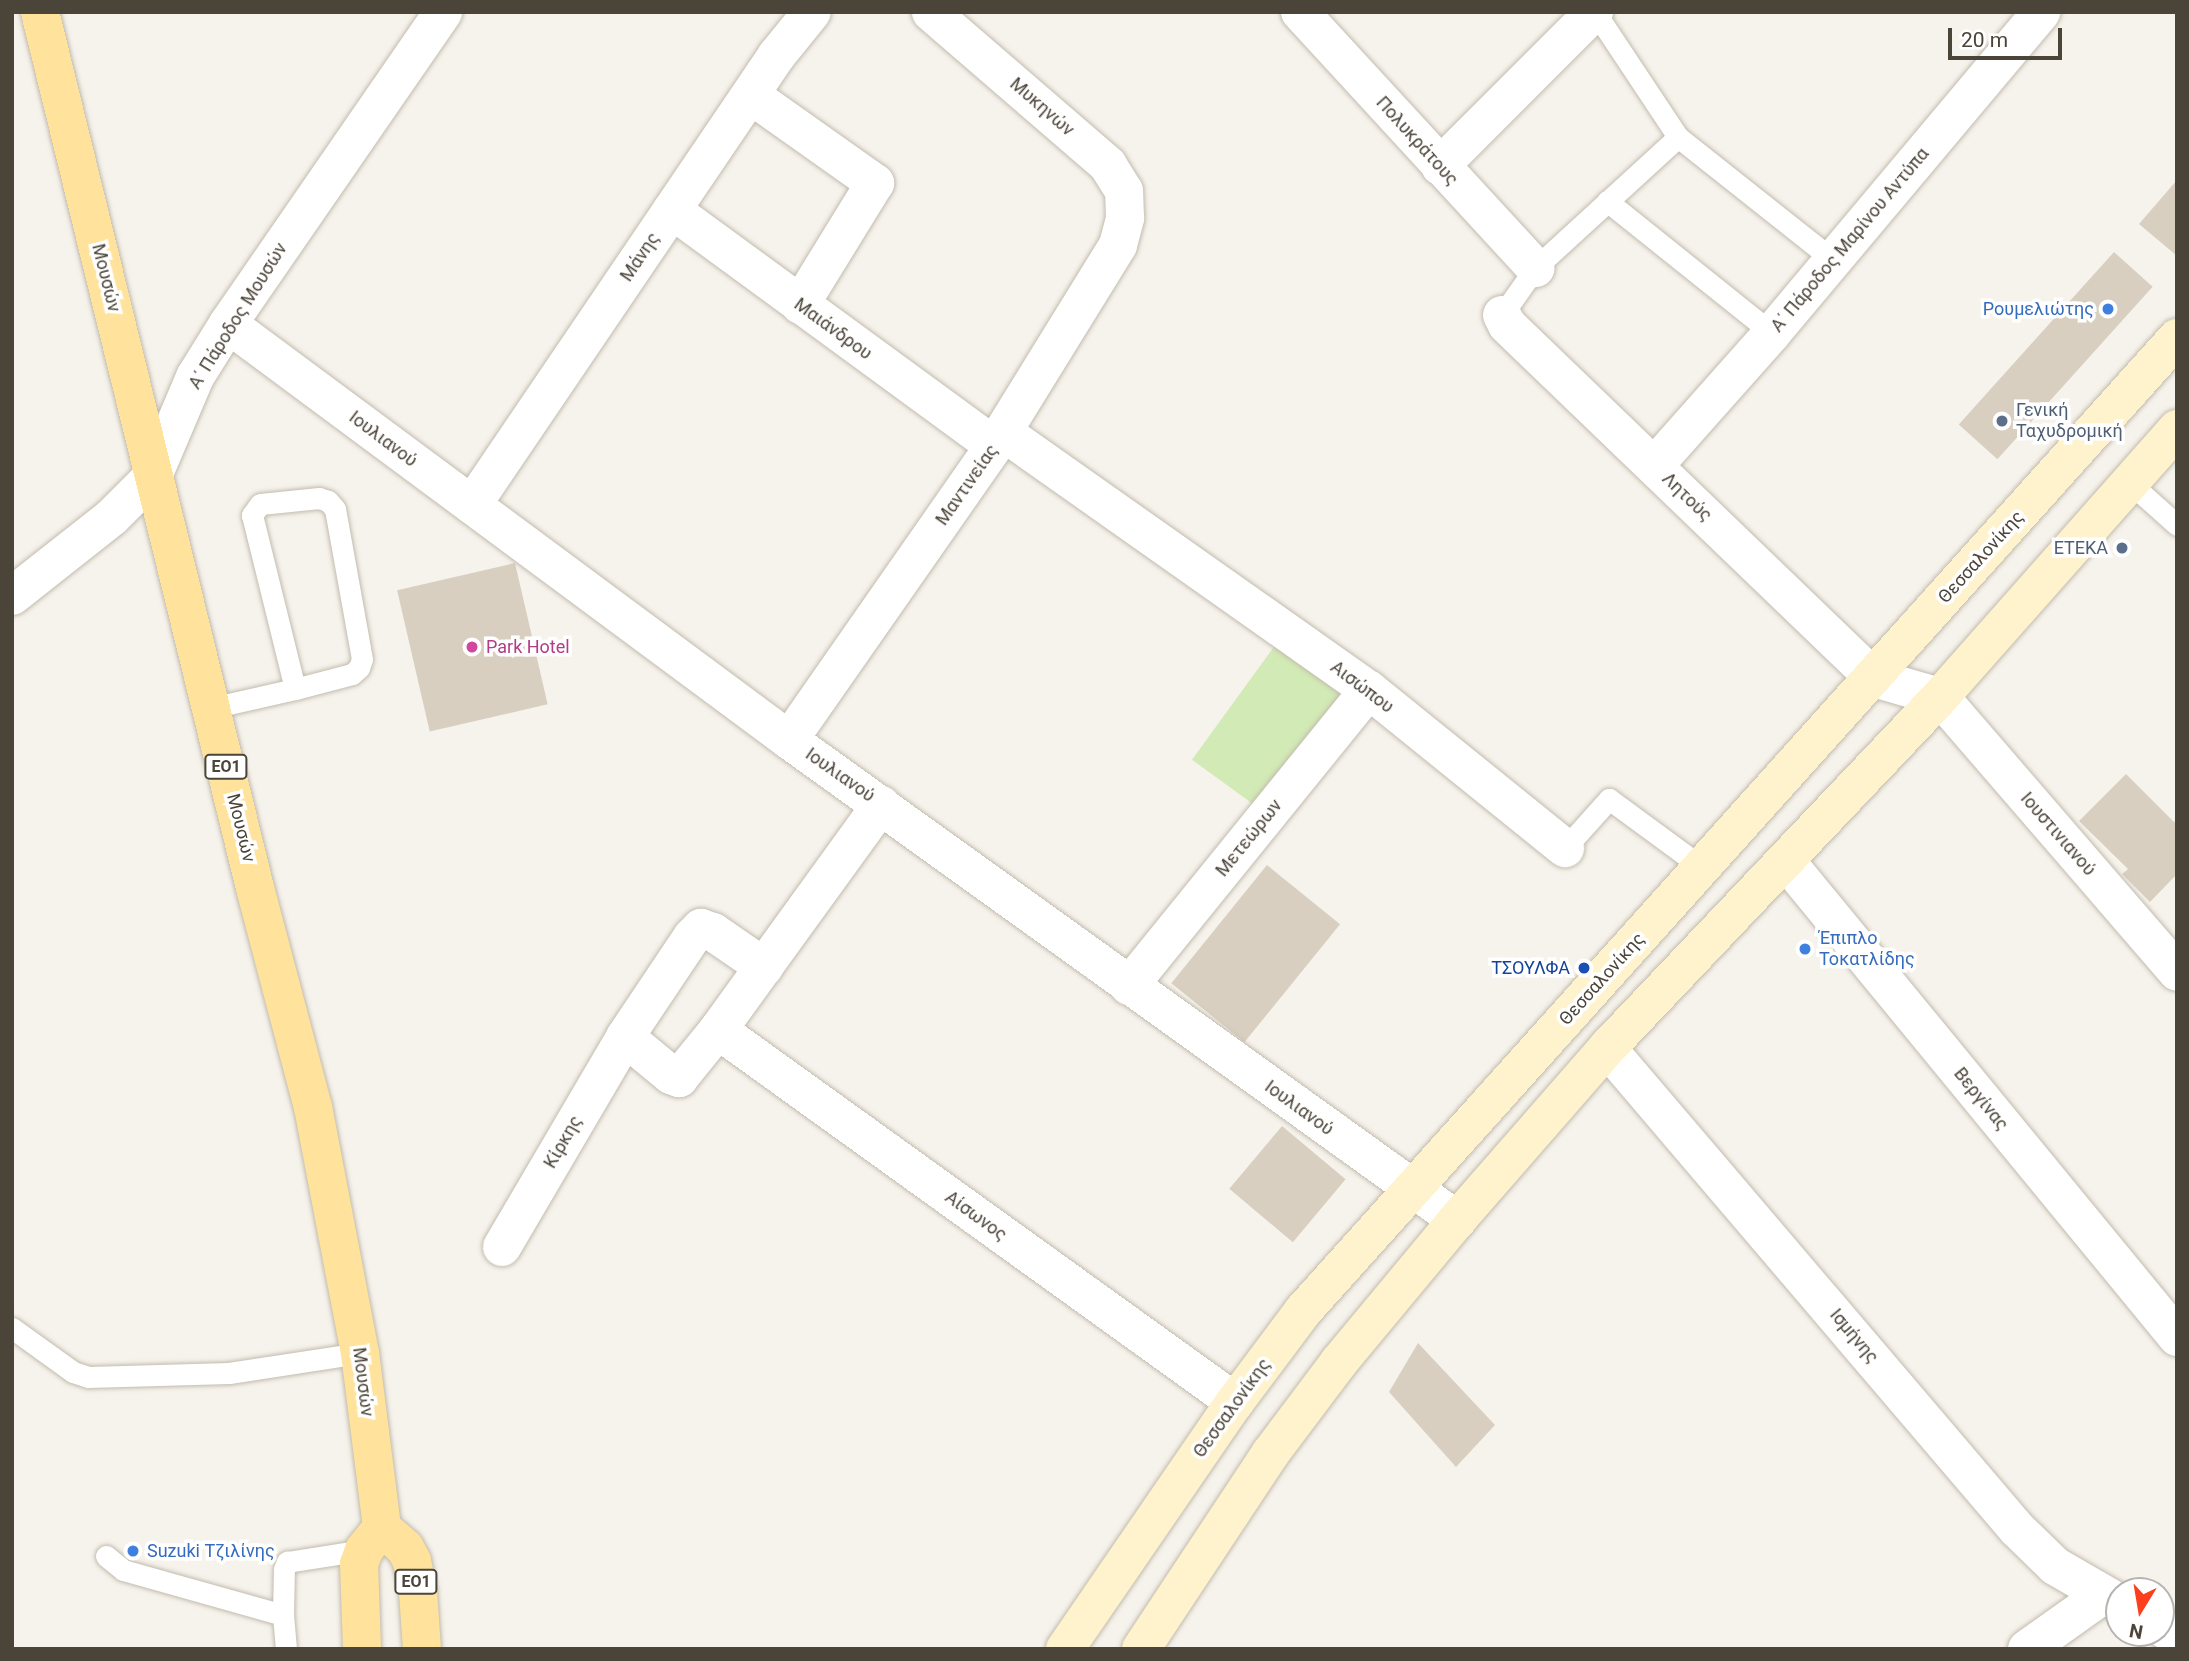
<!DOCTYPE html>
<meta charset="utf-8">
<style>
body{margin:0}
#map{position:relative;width:2189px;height:1661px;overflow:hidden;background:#f6f3ec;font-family:Roboto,sans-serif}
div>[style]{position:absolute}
.green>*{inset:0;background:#d2eab5;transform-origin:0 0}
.building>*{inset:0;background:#d8cfc1;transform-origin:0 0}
.roads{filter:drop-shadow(0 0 2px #c2bbae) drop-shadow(0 0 2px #c2bbae)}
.lane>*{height:21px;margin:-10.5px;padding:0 10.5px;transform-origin:10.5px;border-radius:10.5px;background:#fff}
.street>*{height:38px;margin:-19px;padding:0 19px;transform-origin:19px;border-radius:19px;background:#fff}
.secondary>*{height:38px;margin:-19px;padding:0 19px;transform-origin:19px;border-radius:19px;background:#fff3cd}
.primary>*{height:38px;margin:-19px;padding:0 19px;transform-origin:19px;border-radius:19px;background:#ffe39c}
.dots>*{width:19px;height:19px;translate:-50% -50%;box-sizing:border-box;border:4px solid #fff;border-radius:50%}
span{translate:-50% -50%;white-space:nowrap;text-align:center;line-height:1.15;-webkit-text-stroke:7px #fff;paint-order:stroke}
.shield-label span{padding:2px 5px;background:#fff;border:2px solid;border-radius:5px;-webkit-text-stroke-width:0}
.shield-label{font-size:16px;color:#4b4439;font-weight:700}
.street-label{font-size:18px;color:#4b4439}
.shop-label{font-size:18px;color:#366cbe}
.right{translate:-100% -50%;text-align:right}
.left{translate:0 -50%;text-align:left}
.service-label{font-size:18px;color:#4e5e75}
.hotel-label{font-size:18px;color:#b23c85}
.transit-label{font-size:18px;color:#164399}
.frame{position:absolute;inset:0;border:14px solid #4b4439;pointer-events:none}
.north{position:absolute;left:2105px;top:1577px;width:70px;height:70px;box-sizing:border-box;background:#fff;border:2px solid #b7b4b0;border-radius:50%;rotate:191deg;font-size:19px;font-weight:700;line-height:28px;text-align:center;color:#4b4439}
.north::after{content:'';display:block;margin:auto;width:24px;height:32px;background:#fc3f1d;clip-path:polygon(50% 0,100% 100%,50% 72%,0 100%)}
.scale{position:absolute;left:1948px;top:28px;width:114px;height:32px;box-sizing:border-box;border:4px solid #4b4439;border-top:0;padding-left:9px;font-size:21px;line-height:24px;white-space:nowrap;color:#4b4439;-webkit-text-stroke:5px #fff;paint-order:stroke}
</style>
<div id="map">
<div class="green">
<i style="left:1276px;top:644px;width:86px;height:143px;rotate:36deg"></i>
</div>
<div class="building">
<i style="clip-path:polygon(2177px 180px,2177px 256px,2139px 224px)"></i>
<i style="left:2114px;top:252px;width:52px;height:232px;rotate:42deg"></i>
<i style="left:515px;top:563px;width:145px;height:121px;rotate:77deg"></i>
<i style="clip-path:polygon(2126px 774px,2174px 822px,2177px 819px,2177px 874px,2150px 902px,2122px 874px,2128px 869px,2079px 821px)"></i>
<i style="left:1267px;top:865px;width:94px;height:152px;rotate:39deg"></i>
<i style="left:1282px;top:1126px;width:83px;height:82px;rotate:40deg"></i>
<i style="clip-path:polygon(1418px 1343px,1495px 1425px,1456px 1467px,1389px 1392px)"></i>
</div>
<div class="roads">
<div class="lane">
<i style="left:1678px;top:137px;width:198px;rotate:38.4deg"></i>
<i style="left:1607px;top:201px;width:211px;rotate:38.7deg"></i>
<i style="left:1502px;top:315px;width:57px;rotate:-54.9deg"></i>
<i style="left:1535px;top:268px;width:194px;rotate:-42.5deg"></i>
<i style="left:1678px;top:137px;width:150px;rotate:-123.6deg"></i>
<i style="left:2130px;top:483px;width:63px;rotate:41.8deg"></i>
<i style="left:211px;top:708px;width:86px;rotate:-12.7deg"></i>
<i style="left:295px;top:689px;width:59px;rotate:-14.7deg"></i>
<i style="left:352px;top:674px;width:9px;rotate:-41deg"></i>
<i style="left:359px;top:668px;width:9px;rotate:-72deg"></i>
<i style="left:362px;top:659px;width:152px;rotate:-100.2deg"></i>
<i style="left:335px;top:509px;width:11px;rotate:-131deg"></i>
<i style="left:328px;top:501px;width:9px;rotate:-162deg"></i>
<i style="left:319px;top:498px;width:59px;rotate:174.2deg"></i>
<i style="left:260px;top:504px;width:14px;rotate:126deg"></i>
<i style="left:252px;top:515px;width:179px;rotate:76.1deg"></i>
<i style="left:1565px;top:848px;width:66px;rotate:-48.1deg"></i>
<i style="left:1609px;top:799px;width:117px;rotate:36.3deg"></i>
<i style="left:12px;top:1328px;width:75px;rotate:35.8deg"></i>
<i style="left:73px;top:1372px;width:16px;rotate:18deg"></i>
<i style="left:88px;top:1377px;width:141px;rotate:-1.6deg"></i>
<i style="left:229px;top:1373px;width:133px;rotate:-8.7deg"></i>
<i style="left:106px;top:1556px;width:22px;rotate:39deg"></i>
<i style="left:123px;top:1570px;width:166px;rotate:15.7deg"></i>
<i style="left:286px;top:1649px;width:34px;rotate:-95deg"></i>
<i style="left:283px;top:1615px;width:46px;rotate:-88.8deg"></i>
<i style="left:284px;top:1569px;width:8px;rotate:-67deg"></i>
<i style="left:287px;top:1562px;width:78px;rotate:-8.9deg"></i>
</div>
<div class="street">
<i style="left:1300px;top:12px;width:348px;rotate:47.4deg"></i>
<i style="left:752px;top:96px;width:151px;rotate:35.3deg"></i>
<i style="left:875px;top:183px;width:143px;rotate:121.6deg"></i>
<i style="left:1440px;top:166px;width:218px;rotate:-45deg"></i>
<i style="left:672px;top:210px;width:399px;rotate:36.2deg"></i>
<i style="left:1502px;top:315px;width:11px;rotate:63deg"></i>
<i style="left:1507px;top:325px;width:509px;rotate:43.89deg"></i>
<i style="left:1874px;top:678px;width:69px;rotate:16.1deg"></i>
<i style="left:1940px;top:697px;width:363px;rotate:49.2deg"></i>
<i style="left:228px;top:324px;width:698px;rotate:36.56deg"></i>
<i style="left:789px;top:740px;width:823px;rotate:35.7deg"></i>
<i style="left:1003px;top:432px;width:448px;rotate:35.2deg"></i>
<i style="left:1369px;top:690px;width:252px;rotate:38.9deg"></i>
<i style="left:1655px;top:465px;width:176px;rotate:-48.4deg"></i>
<i style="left:1772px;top:333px;width:419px;rotate:-50deg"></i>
<i style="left:472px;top:505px;width:544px;rotate:-55.87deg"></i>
<i style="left:777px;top:55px;width:55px;rotate:-50.9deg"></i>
<i style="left:12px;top:596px;width:127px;rotate:-38.3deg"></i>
<i style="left:112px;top:517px;width:58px;rotate:-45deg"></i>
<i style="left:153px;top:476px;width:108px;rotate:-67deg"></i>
<i style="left:195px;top:377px;width:62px;rotate:-58.1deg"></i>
<i style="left:228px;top:324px;width:379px;rotate:-55.4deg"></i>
<i style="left:789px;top:740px;width:358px;rotate:-55.1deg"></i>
<i style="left:994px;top:446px;width:236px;rotate:-58.3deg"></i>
<i style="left:1118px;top:245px;width:28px;rotate:-75deg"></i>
<i style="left:1125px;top:218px;width:27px;rotate:-92deg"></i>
<i style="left:1124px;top:191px;width:31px;rotate:-122deg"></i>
<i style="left:1108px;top:165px;width:234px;rotate:-139.2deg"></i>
<i style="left:1786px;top:861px;width:616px;rotate:50.6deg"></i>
<i style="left:1129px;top:986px;width:381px;rotate:-51deg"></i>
<i style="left:718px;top:1030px;width:637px;rotate:35.74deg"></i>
<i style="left:625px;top:1037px;width:60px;rotate:39.6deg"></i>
<i style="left:671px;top:1075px;width:9px;rotate:21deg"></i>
<i style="left:679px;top:1078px;width:62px;rotate:-50.9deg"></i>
<i style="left:718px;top:1030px;width:278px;rotate:-54.1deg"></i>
<i style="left:1607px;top:1048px;width:632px;rotate:49.56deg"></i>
<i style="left:2017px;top:1529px;width:53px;rotate:44.2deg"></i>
<i style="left:2055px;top:1566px;width:74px;rotate:30deg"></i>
<i style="left:502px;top:1247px;width:243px;rotate:-59.6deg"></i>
<i style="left:625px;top:1037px;width:120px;rotate:-56.2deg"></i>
<i style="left:692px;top:937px;width:13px;rotate:-45deg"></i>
<i style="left:701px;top:928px;width:13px;rotate:18deg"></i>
<i style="left:713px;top:932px;width:62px;rotate:34.5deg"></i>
<i style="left:2161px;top:1627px;width:19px;rotate:32deg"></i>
<i style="left:2027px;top:1649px;width:93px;rotate:-35.4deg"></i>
</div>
<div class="secondary">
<i style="left:1065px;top:1649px;width:300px;rotate:-55.5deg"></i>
<i style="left:1235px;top:1402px;width:114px;rotate:-53.2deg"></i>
<i style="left:1303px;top:1311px;width:1308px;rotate:-48.07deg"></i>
<i style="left:1141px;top:1649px;width:234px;rotate:-56.5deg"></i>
<i style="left:1270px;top:1454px;width:115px;rotate:-53.1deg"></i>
<i style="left:1339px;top:1362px;width:185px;rotate:-50.3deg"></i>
<i style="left:1457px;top:1220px;width:228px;rotate:-48.9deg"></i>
<i style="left:1607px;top:1048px;width:484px;rotate:-46.5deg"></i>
<i style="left:1940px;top:697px;width:358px;rotate:-48.5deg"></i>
</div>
<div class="primary">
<i style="left:40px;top:12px;width:902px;rotate:76.21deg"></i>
<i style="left:255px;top:888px;width:227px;rotate:75.2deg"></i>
<i style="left:313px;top:1107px;width:250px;rotate:79.2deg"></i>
<i style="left:360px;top:1353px;width:176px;rotate:82.8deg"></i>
<i style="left:382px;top:1528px;width:30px;rotate:41deg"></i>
<i style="left:405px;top:1548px;width:15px;rotate:62deg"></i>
<i style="left:412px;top:1561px;width:32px;rotate:79deg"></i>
<i style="left:418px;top:1592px;width:57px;rotate:86deg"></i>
<i style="left:362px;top:1649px;width:85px;rotate:-92deg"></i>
<i style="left:359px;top:1564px;width:15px;rotate:-70deg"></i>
<i style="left:364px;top:1550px;width:28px;rotate:-51deg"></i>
</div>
</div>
<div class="dots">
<i style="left:2108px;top:309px;background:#3f7fe0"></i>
<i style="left:2002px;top:421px;background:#5c6f8a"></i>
<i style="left:2122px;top:548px;background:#5c6f8a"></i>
<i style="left:472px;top:647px;background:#d1479c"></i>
<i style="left:1805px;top:949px;background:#3f7fe0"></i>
<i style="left:1584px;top:968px;background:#1a4fb4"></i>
<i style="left:133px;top:1551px;background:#3f7fe0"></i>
</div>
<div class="shield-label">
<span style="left:226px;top:767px">ΕΟ1</span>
<span style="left:416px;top:1582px">ΕΟ1</span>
</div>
<div class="street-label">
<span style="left:1042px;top:107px;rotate:41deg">Μυκηνών</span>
<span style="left:1417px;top:141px;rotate:48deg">Πολυκράτους</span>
<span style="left:1850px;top:240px;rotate:-50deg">Α΄ Πάροδος Μαρίνου Αντύπα</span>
<span style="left:640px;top:257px;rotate:-56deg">Μάνης</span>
<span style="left:106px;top:278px;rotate:76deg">Μουσών</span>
<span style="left:238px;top:316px;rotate:-58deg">Α΄ Πάροδος Μουσών</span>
<span style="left:833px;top:329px;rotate:36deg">Μαιάνδρου</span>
<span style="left:383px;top:439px;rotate:37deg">Ιουλιανού</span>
<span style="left:967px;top:485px;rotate:-55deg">Μαντινείας</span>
<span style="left:1687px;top:497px;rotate:44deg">Λητούς</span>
<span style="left:1981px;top:557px;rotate:-48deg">Θεσσαλονίκης</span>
<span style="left:1362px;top:687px;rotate:37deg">Αισώπου</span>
<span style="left:840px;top:775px;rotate:35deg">Ιουλιανού</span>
<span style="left:241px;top:828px;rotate:76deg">Μουσών</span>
<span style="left:2058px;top:834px;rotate:49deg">Ιουστινιανού</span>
<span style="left:1249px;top:838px;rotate:-51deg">Μετεώρων</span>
<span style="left:1602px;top:979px;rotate:-48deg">Θεσσαλονίκης</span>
<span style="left:1981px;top:1099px;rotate:51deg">Βεργίνας</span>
<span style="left:1299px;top:1108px;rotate:36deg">Ιουλιανού</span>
<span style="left:563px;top:1142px;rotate:-60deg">Κίρκης</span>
<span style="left:976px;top:1216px;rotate:36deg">Αίσωνος</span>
<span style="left:1854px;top:1336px;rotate:50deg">Ισμήνης</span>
<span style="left:363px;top:1382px;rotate:83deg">Μουσών</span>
<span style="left:1232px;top:1408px;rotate:-54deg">Θεσσαλονίκης</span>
</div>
<div class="shop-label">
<span class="right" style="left:2094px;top:309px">Ρουμελιώτης</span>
<span class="left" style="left:1819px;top:949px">Έπιπλο<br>Τοκατλίδης</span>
<span class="left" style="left:147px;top:1551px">Suzuki Τζιλίνης</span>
</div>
<div class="service-label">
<span class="left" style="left:2016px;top:421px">Γενική<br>Ταχυδρομική</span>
<span class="right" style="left:2108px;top:548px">ΕΤΕΚΑ</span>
</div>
<div class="hotel-label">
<span class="left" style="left:486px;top:647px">Park Hotel</span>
</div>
<div class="transit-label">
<span class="right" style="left:1570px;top:968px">ΤΣΟΥΛΦΑ</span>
</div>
<div class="frame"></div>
<div class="north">N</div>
<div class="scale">20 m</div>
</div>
